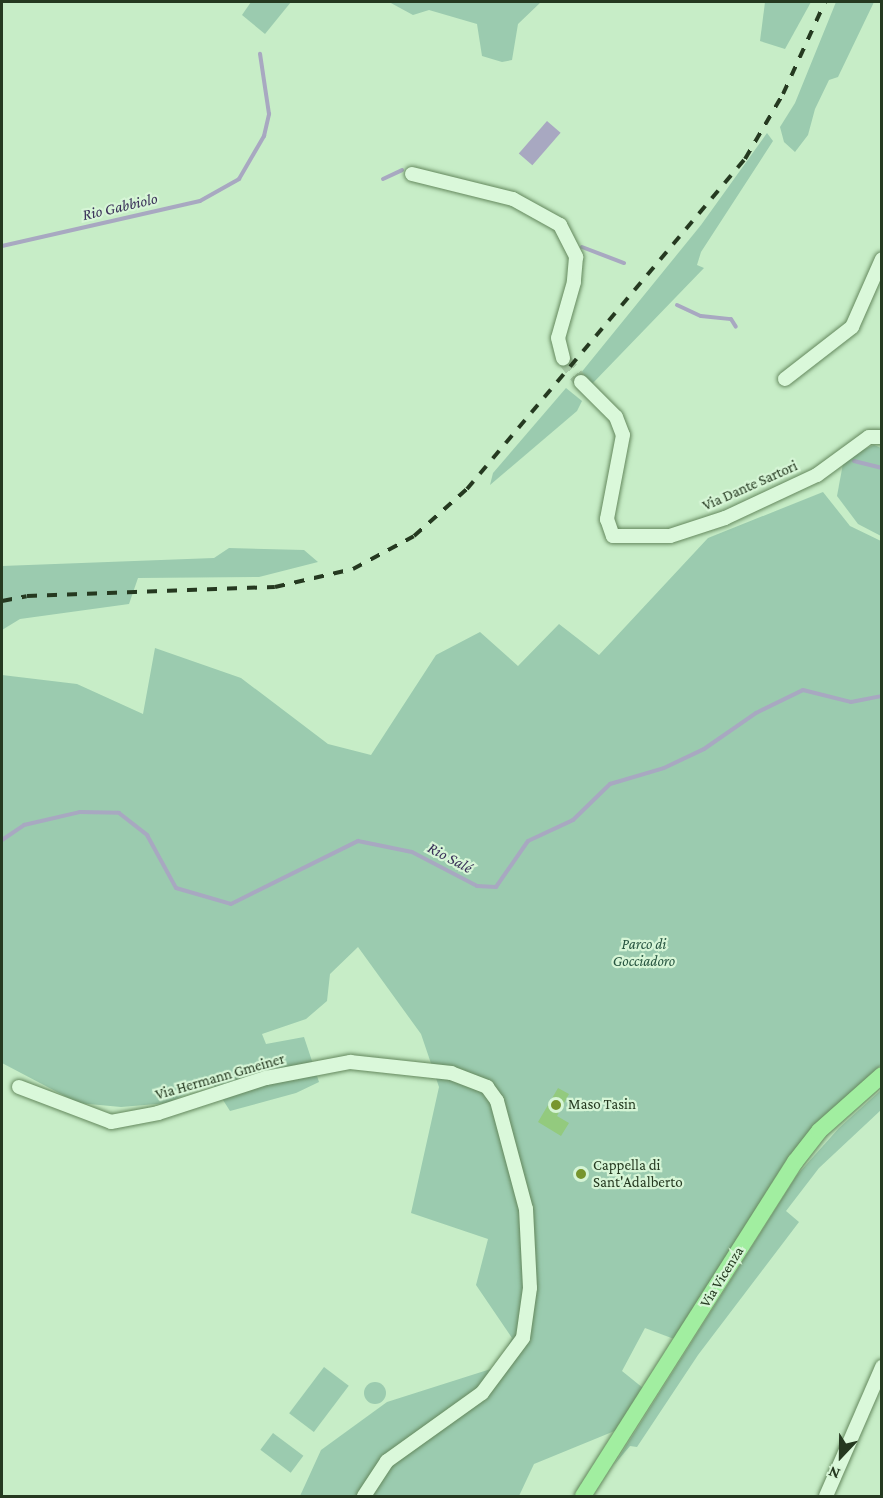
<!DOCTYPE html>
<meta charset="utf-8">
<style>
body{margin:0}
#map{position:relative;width:883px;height:1498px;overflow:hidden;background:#c7edc7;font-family:"Crimson Pro",serif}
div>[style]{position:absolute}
.green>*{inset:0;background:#9bcbaf;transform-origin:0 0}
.round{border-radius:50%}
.water>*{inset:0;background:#a8a8c1;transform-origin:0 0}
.stream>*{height:4px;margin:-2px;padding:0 2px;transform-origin:2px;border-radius:2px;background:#a8a8c1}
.building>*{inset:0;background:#93ca7e}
.minor-tunnel>*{height:14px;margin-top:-7px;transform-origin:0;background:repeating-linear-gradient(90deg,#a7c9a6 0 14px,transparent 0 21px)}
.roads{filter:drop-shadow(0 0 2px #64885d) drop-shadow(0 0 2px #64885d)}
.minor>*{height:14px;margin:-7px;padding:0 7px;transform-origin:7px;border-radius:7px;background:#daf8da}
.major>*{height:16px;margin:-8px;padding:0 8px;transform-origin:8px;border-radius:8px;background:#a1eea0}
.rail>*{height:4px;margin-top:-2px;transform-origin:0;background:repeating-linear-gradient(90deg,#253920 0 10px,transparent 0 20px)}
.dots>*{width:16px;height:16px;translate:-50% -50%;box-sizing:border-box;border:3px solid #d6f5d6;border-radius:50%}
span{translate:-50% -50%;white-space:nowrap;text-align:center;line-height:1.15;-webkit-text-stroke:4.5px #d6f5d6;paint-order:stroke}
.street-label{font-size:15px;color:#253920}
.park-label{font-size:15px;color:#275540;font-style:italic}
.poi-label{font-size:15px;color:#253920}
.left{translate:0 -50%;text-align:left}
.water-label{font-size:16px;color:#393058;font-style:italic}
.frame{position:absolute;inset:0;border:3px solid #253920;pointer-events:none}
.north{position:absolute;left:811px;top:1426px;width:60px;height:60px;-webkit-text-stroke:4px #d6f5d6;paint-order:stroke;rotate:202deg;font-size:16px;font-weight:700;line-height:24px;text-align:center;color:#253920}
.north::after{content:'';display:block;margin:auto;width:21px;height:27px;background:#253920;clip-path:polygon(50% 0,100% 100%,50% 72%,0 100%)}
</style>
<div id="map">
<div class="green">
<i style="clip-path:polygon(251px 2px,291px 2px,265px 34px,242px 15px)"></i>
<i style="clip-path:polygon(389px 2px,541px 2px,518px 24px,512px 60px,502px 62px,482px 56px,477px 24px,429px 10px,413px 15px)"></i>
<i style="clip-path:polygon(765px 2px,811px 2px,785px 49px,760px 41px)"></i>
<i style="clip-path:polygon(836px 2px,874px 2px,838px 77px,829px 80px,815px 109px,808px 135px,795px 152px,784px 142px,780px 127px,795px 103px)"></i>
<i style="clip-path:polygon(767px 133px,773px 141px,701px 252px,697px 265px,704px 268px,591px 385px,580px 374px,701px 225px)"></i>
<i style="clip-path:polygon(566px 388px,582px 401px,577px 411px,490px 485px,493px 473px)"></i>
<i style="clip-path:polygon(874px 445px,881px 448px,881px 536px,858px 524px,837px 496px,844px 458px)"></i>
<i style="clip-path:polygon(823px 492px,850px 526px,881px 541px,881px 1065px,813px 1127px,787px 1159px,674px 1339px,645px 1328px,622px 1371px,643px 1388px,617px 1430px,534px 1464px,519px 1496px,300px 1496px,321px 1450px,387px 1402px,497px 1367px,512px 1338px,476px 1285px,488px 1239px,411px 1213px,439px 1087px,421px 1034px,358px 947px,330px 974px,327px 1001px,306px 1019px,262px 1034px,266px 1044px,304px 1037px,319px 1082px,296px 1093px,230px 1111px,211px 1081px,168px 1103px,121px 1107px,78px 1103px,2px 1063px,2px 675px,77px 684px,143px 714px,155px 648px,241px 678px,328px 744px,371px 755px,436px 655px,480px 632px,518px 666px,559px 624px,599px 655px,708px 538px)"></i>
<i style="clip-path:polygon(229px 548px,304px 550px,318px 562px,259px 577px,138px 578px,129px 604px,20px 619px,2px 630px,2px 566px,214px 558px)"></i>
<i style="clip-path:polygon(881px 1090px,881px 1110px,819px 1168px,786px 1211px,799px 1222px,698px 1355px,637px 1447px,630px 1446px,614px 1465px,797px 1175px,839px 1128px)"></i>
<i style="left:324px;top:1367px;width:31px;height:58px;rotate:37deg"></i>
<i class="round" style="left:364px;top:1382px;width:22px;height:22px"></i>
<i style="left:273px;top:1433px;width:38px;height:21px;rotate:37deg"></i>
</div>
<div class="water">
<i style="left:547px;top:121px;width:18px;height:43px;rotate:41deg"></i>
</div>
<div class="stream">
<i style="left:383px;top:179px;width:21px;rotate:-25deg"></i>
<i style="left:2px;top:246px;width:203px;rotate:-12.8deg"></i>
<i style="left:200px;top:201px;width:45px;rotate:-29.4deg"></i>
<i style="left:239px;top:179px;width:50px;rotate:-59.8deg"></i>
<i style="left:264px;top:136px;width:23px;rotate:-77deg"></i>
<i style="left:269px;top:114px;width:61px;rotate:-98.5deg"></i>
<i style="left:582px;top:247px;width:45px;rotate:20.9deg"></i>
<i style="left:677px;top:305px;width:26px;rotate:25deg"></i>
<i style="left:701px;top:316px;width:30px;rotate:6deg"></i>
<i style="left:731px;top:319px;width:9px;rotate:58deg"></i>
<i style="left:854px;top:461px;width:29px;rotate:14deg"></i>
<i style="left:2px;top:840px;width:27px;rotate:-34deg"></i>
<i style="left:24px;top:825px;width:57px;rotate:-13.1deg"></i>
<i style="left:80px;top:812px;width:39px;rotate:1deg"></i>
<i style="left:119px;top:813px;width:36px;rotate:38deg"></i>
<i style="left:147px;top:835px;width:60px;rotate:61.3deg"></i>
<i style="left:176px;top:888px;width:57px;rotate:16.2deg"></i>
<i style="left:231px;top:904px;width:142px;rotate:-26.4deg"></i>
<i style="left:358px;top:841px;width:55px;rotate:11.5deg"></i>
<i style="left:412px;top:852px;width:73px;rotate:27.6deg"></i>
<i style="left:477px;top:886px;width:19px;rotate:3deg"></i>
<i style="left:496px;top:887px;width:56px;rotate:-55.2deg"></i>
<i style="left:528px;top:841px;width:50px;rotate:-25deg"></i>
<i style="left:573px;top:820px;width:52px;rotate:-44.2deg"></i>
<i style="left:610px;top:784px;width:56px;rotate:-16.5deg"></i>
<i style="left:664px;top:768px;width:44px;rotate:-25.4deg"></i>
<i style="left:704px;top:749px;width:63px;rotate:-34.7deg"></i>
<i style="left:756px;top:713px;width:52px;rotate:-26.1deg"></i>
<i style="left:803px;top:690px;width:49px;rotate:14deg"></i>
<i style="left:851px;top:702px;width:32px;rotate:-11deg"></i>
</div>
<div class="building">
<i style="clip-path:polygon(558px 1088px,569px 1094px,557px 1116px,569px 1123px,561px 1136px,538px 1122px)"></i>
<i class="round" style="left:574px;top:1167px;width:14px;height:14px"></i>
</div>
<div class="minor-tunnel">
<i style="left:563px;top:358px;width:30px;rotate:53deg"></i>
</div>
<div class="roads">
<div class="minor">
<i style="left:412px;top:174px;width:104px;rotate:13.9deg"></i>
<i style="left:513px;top:199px;width:54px;rotate:29deg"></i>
<i style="left:560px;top:225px;width:36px;rotate:63deg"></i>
<i style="left:576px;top:257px;width:25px;rotate:95deg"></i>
<i style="left:574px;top:282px;width:58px;rotate:105.9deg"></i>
<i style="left:558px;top:338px;width:21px;rotate:76deg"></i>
<i style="left:785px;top:379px;width:85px;rotate:-37.8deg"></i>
<i style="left:852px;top:327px;width:74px;rotate:-66.2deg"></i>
<i style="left:581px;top:382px;width:49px;rotate:45deg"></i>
<i style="left:616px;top:417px;width:19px;rotate:69deg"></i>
<i style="left:623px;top:435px;width:86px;rotate:100.8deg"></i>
<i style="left:607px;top:519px;width:18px;rotate:71deg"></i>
<i style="left:613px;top:536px;width:57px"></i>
<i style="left:670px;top:536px;width:58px;rotate:-18.1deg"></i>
<i style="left:725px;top:518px;width:102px;rotate:-25.1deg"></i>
<i style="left:817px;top:475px;width:64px;rotate:-36.2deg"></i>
<i style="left:869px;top:437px;width:13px"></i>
<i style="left:19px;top:1087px;width:98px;rotate:20.8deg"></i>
<i style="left:111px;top:1122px;width:48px;rotate:-10.8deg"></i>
<i style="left:158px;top:1113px;width:114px;rotate:-18deg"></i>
<i style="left:266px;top:1078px;width:86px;rotate:-10.8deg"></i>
<i style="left:350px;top:1062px;width:102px;rotate:6.2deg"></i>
<i style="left:451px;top:1073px;width:39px;rotate:21deg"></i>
<i style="left:487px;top:1087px;width:17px;rotate:54deg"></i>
<i style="left:497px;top:1101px;width:112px;rotate:75deg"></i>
<i style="left:526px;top:1209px;width:79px;rotate:87.1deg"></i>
<i style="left:530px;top:1288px;width:50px;rotate:98deg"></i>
<i style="left:523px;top:1338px;width:69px;rotate:126.7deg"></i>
<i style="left:482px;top:1393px;width:117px;rotate:144.4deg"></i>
<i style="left:387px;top:1461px;width:42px;rotate:123.3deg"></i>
<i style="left:826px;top:1496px;width:141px;rotate:-66.5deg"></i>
</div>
<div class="major">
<i style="left:583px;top:1496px;width:396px;rotate:-57.6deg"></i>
<i style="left:795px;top:1162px;width:39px;rotate:-52deg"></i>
<i style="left:819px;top:1131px;width:84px;rotate:-41.6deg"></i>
</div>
</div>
<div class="rail">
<i style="left:2px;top:601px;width:25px;rotate:-11deg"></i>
<i style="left:27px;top:596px;width:248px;rotate:-2.1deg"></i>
<i style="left:275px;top:587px;width:80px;rotate:-13deg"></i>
<i style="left:353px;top:569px;width:69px;rotate:-28.4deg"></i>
<i style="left:414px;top:536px;width:71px;rotate:-41.6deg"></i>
<i style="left:467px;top:489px;width:431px;rotate:-49.9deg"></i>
<i style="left:745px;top:159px;width:75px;rotate:-59.7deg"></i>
<i style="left:783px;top:94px;width:101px;rotate:-65.5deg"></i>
</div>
<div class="dots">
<i style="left:556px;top:1105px;background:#77952e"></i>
<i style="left:581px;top:1174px;background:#77952e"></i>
</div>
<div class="street-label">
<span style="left:750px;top:486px;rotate:-24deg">Via Dante Sartori</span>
<span style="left:220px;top:1077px;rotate:-16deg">Via Hermann Gmeiner</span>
<span style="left:722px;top:1277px;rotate:-58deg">Via Vicenza</span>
</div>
<div class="park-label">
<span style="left:644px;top:953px">Parco di<br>Gocciadoro</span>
</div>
<div class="poi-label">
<span class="left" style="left:568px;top:1105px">Maso Tasin</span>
<span class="left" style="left:593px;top:1174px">Cappella di<br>Sant'Adalberto</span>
</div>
<div class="water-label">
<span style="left:120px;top:207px;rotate:-13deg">Rio Gabbiolo</span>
<span style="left:450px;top:858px;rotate:28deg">Rio Salé</span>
</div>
<div class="frame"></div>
<div class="north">N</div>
</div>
